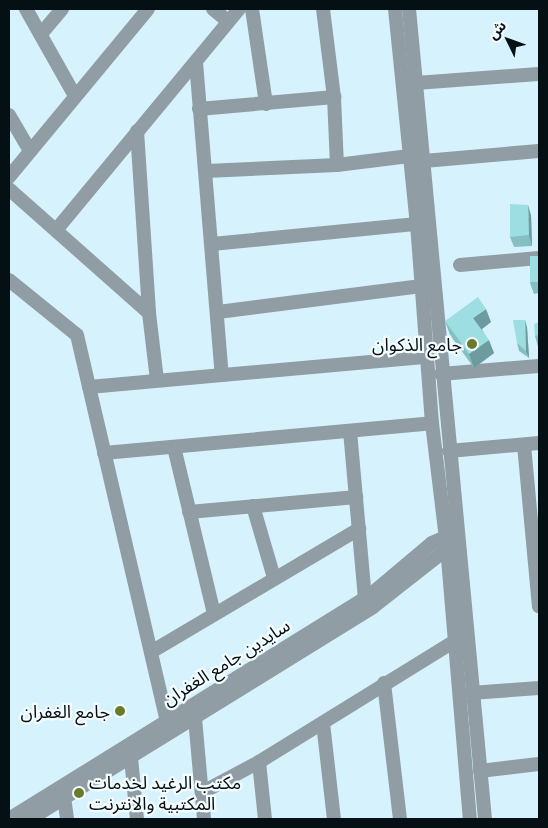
<!DOCTYPE html>
<meta charset="utf-8">
<style>
body{margin:0}
#map{position:relative;width:548px;height:828px;overflow:hidden;background:#d6f3fd;font-family:"Exo 2","Noto Sans Arabic",sans-serif}
div>[style]{position:absolute}
.minor>*{height:14px;margin:-7px;padding:0 7px;transform-origin:7px;border-radius:7px;background:#919da5}
.wall>*{inset:0;background:#86bfc2}
.shaded-wall>*{inset:0;background:#6d9b9e}
.building>*{inset:0;background:#9cdee2;transform-origin:0 0}
.dots>*{width:14px;height:14px;translate:-50% -50%;box-sizing:border-box;border:2px solid #f5fcfe;border-radius:50%}
span{translate:-50% -50%;white-space:nowrap;text-align:center;line-height:1.15;-webkit-text-stroke:4.5px #f5fcfe;paint-order:stroke}
.poi-label{font-size:18px;color:#041014}
.right{translate:-100% -50%;text-align:right}
.left{translate:0 -50%;text-align:left}
.street-label{font-size:18px;color:#041014}
.frame{position:absolute;inset:0;border:10px solid #041014;pointer-events:none}
.north{position:absolute;left:483px;top:15px;width:50px;height:50px;-webkit-text-stroke:4px #f5fcfe;paint-order:stroke;rotate:312deg;font-size:14px;font-weight:700;line-height:20px;text-align:center;color:#041014}
.north::after{content:'';display:block;margin:auto;width:18px;height:22px;background:#041014;clip-path:polygon(50% 0,100% 100%,50% 72%,0 100%)}
</style>
<div id="map">
<div class="minor">
<i style="left:26px;top:9px;width:100px;rotate:60.6deg"></i>
<i style="left:213px;top:9px;width:19px;rotate:39deg"></i>
<i style="left:252px;top:9px;width:96px;rotate:81.6deg"></i>
<i style="left:323px;top:9px;width:89px;rotate:82.9deg"></i>
<i style="left:334px;top:97px;width:68px;rotate:87.5deg"></i>
<i style="left:395px;top:9px;width:216px;rotate:84.2deg"></i>
<i style="left:417px;top:224px;width:200px;rotate:85.7deg"></i>
<i style="left:432px;top:423px;width:125px;rotate:83.1deg"></i>
<i style="left:447px;top:547px;width:273px;rotate:85.2deg"></i>
<i style="left:409px;top:9px;width:814px;rotate:84.64deg"></i>
<i style="left:41px;top:34px;width:33px;rotate:-50deg"></i>
<i style="left:196px;top:62px;width:314px;rotate:85.3deg"></i>
<i style="left:416px;top:83px;width:123px;rotate:-4.2deg"></i>
<i style="left:199px;top:109px;width:136px;rotate:-5.1deg"></i>
<i style="left:9px;top:115px;width:42px;rotate:59.7deg"></i>
<i style="left:137px;top:131px;width:182px;rotate:86.2deg"></i>
<i style="left:149px;top:313px;width:67px;rotate:83.2deg"></i>
<i style="left:424px;top:161px;width:115px;rotate:-5deg"></i>
<i style="left:206px;top:171px;width:131px;rotate:-2.6deg"></i>
<i style="left:337px;top:165px;width:73px;rotate:-7.1deg"></i>
<i style="left:9px;top:177px;width:218px;rotate:-50.4deg"></i>
<i style="left:9px;top:189px;width:187px;rotate:41.5deg"></i>
<i style="left:57px;top:229px;width:286px;rotate:-50.4deg"></i>
<i style="left:212px;top:244px;width:206px;rotate:-5.6deg"></i>
<i style="left:460px;top:265px;width:79px;rotate:-5.1deg"></i>
<i style="left:9px;top:280px;width:87px;rotate:39deg"></i>
<i style="left:77px;top:335px;width:396px;rotate:76.9deg"></i>
<i style="left:218px;top:312px;width:205px;rotate:-7.3deg"></i>
<i style="left:441px;top:374px;width:98px;rotate:-4.7deg"></i>
<i style="left:89px;top:387px;width:339px;rotate:-5.1deg"></i>
<i style="left:350px;top:431px;width:168px;rotate:84.9deg"></i>
<i style="left:524px;top:445px;width:162px;rotate:84.7deg"></i>
<i style="left:174px;top:447px;width:171px;rotate:76.5deg"></i>
<i style="left:449px;top:451px;width:90px;rotate:-5.1deg"></i>
<i style="left:104px;top:453px;width:329px;rotate:-5.2deg"></i>
<i style="left:253px;top:506px;width:75px;rotate:73.7deg"></i>
<i style="left:189px;top:512px;width:168px;rotate:-5.1deg"></i>
<i style="left:151px;top:652px;width:242px;rotate:-30.6deg"></i>
<i style="left:384px;top:683px;width:137px;rotate:83.3deg"></i>
<i style="left:471px;top:693px;width:68px;rotate:-4.2deg"></i>
<i style="left:195px;top:718px;width:101px;rotate:84.9deg"></i>
<i style="left:323px;top:723px;width:97px;rotate:83.5deg"></i>
<i style="left:131px;top:758px;width:61px;rotate:84.4deg"></i>
<i style="left:259px;top:762px;width:57px;rotate:84deg"></i>
<i style="left:480px;top:771px;width:59px;rotate:-6.8deg"></i>
<i style="left:63px;top:790px;width:29px;rotate:82deg"></i>
<i style="left:203px;top:792px;width:64px;rotate:-28.2deg"></i>
<i style="left:259px;top:762px;width:230px;rotate:-31.7deg"></i>
<i style="left:9px;top:819px;width:425px;rotate:-31.8deg"></i>
<i style="left:370px;top:595px;width:81px;rotate:-40deg"></i>
<i style="left:432px;top:543px;width:22px;rotate:-24deg"></i>
<i style="left:30px;top:819px;width:403px;rotate:-31.7deg"></i>
<i style="left:373px;top:607px;width:100px;rotate:-38.1deg"></i>
</div>
<div class="wall">
<i style="clip-path:polygon(531px 215px,532px 246px,514px 247px,510px 237px)"></i>
<i style="clip-path:polygon(539px 256px,539px 293px,534px 294px,530px 283px)"></i>
<i style="clip-path:polygon(445px 321px,491px 322px,482px 329px,494px 353px,474px 368px,450px 335px)"></i>
<i style="clip-path:polygon(539px 322px,539px 346px,538px 347px,535px 336px)"></i>
<i style="clip-path:polygon(527px 327px,529px 358px,519px 351px,517px 343px)"></i>
</div>
<div class="shaded-wall">
<i style="clip-path:polygon(528px 205px,531px 215px,532px 246px,529px 235px)"></i>
<i style="clip-path:polygon(486px 309px,491px 322px,478px 332px,473px 318px)"></i>
<i style="clip-path:polygon(525px 320px,527px 327px,529px 358px,526px 351px)"></i>
<i style="clip-path:polygon(489px 340px,494px 353px,474px 368px,469px 354px)"></i>
</div>
<div class="building">
<i style="clip-path:polygon(510px 204px,528px 205px,529px 235px,510px 237px)"></i>
<i style="left:539px;top:256px;width:26px;height:9px;rotate:90deg"></i>
<i style="clip-path:polygon(478px 297px,486px 309px,473px 318px,489px 340px,469px 354px,445px 321px)"></i>
<i style="clip-path:polygon(513px 320px,525px 320px,526px 351px,517px 343px)"></i>
<i style="clip-path:polygon(539px 322px,539px 335px,535px 336px,534px 324px)"></i>
</div>
<div class="dots">
<i style="left:472px;top:344px;background:#687c2c"></i>
<i style="left:120px;top:711px;background:#687c2c"></i>
<i style="left:79px;top:793px;background:#687c2c"></i>
</div>
<div class="poi-label">
<span class="right" style="left:462px;top:344px">جامع الذكوان</span>
<span class="right" style="left:110px;top:711px">جامع الغفران</span>
<span class="left" style="left:89px;top:793px">مكتب الرغيد لخدمات<br>المكتبية والانترنت</span>
</div>
<div class="street-label">
<span style="left:226px;top:662px;rotate:-32deg">سايدين جامع الغفران</span>
</div>
<div class="frame"></div>
<div class="north">ش</div>
</div>
